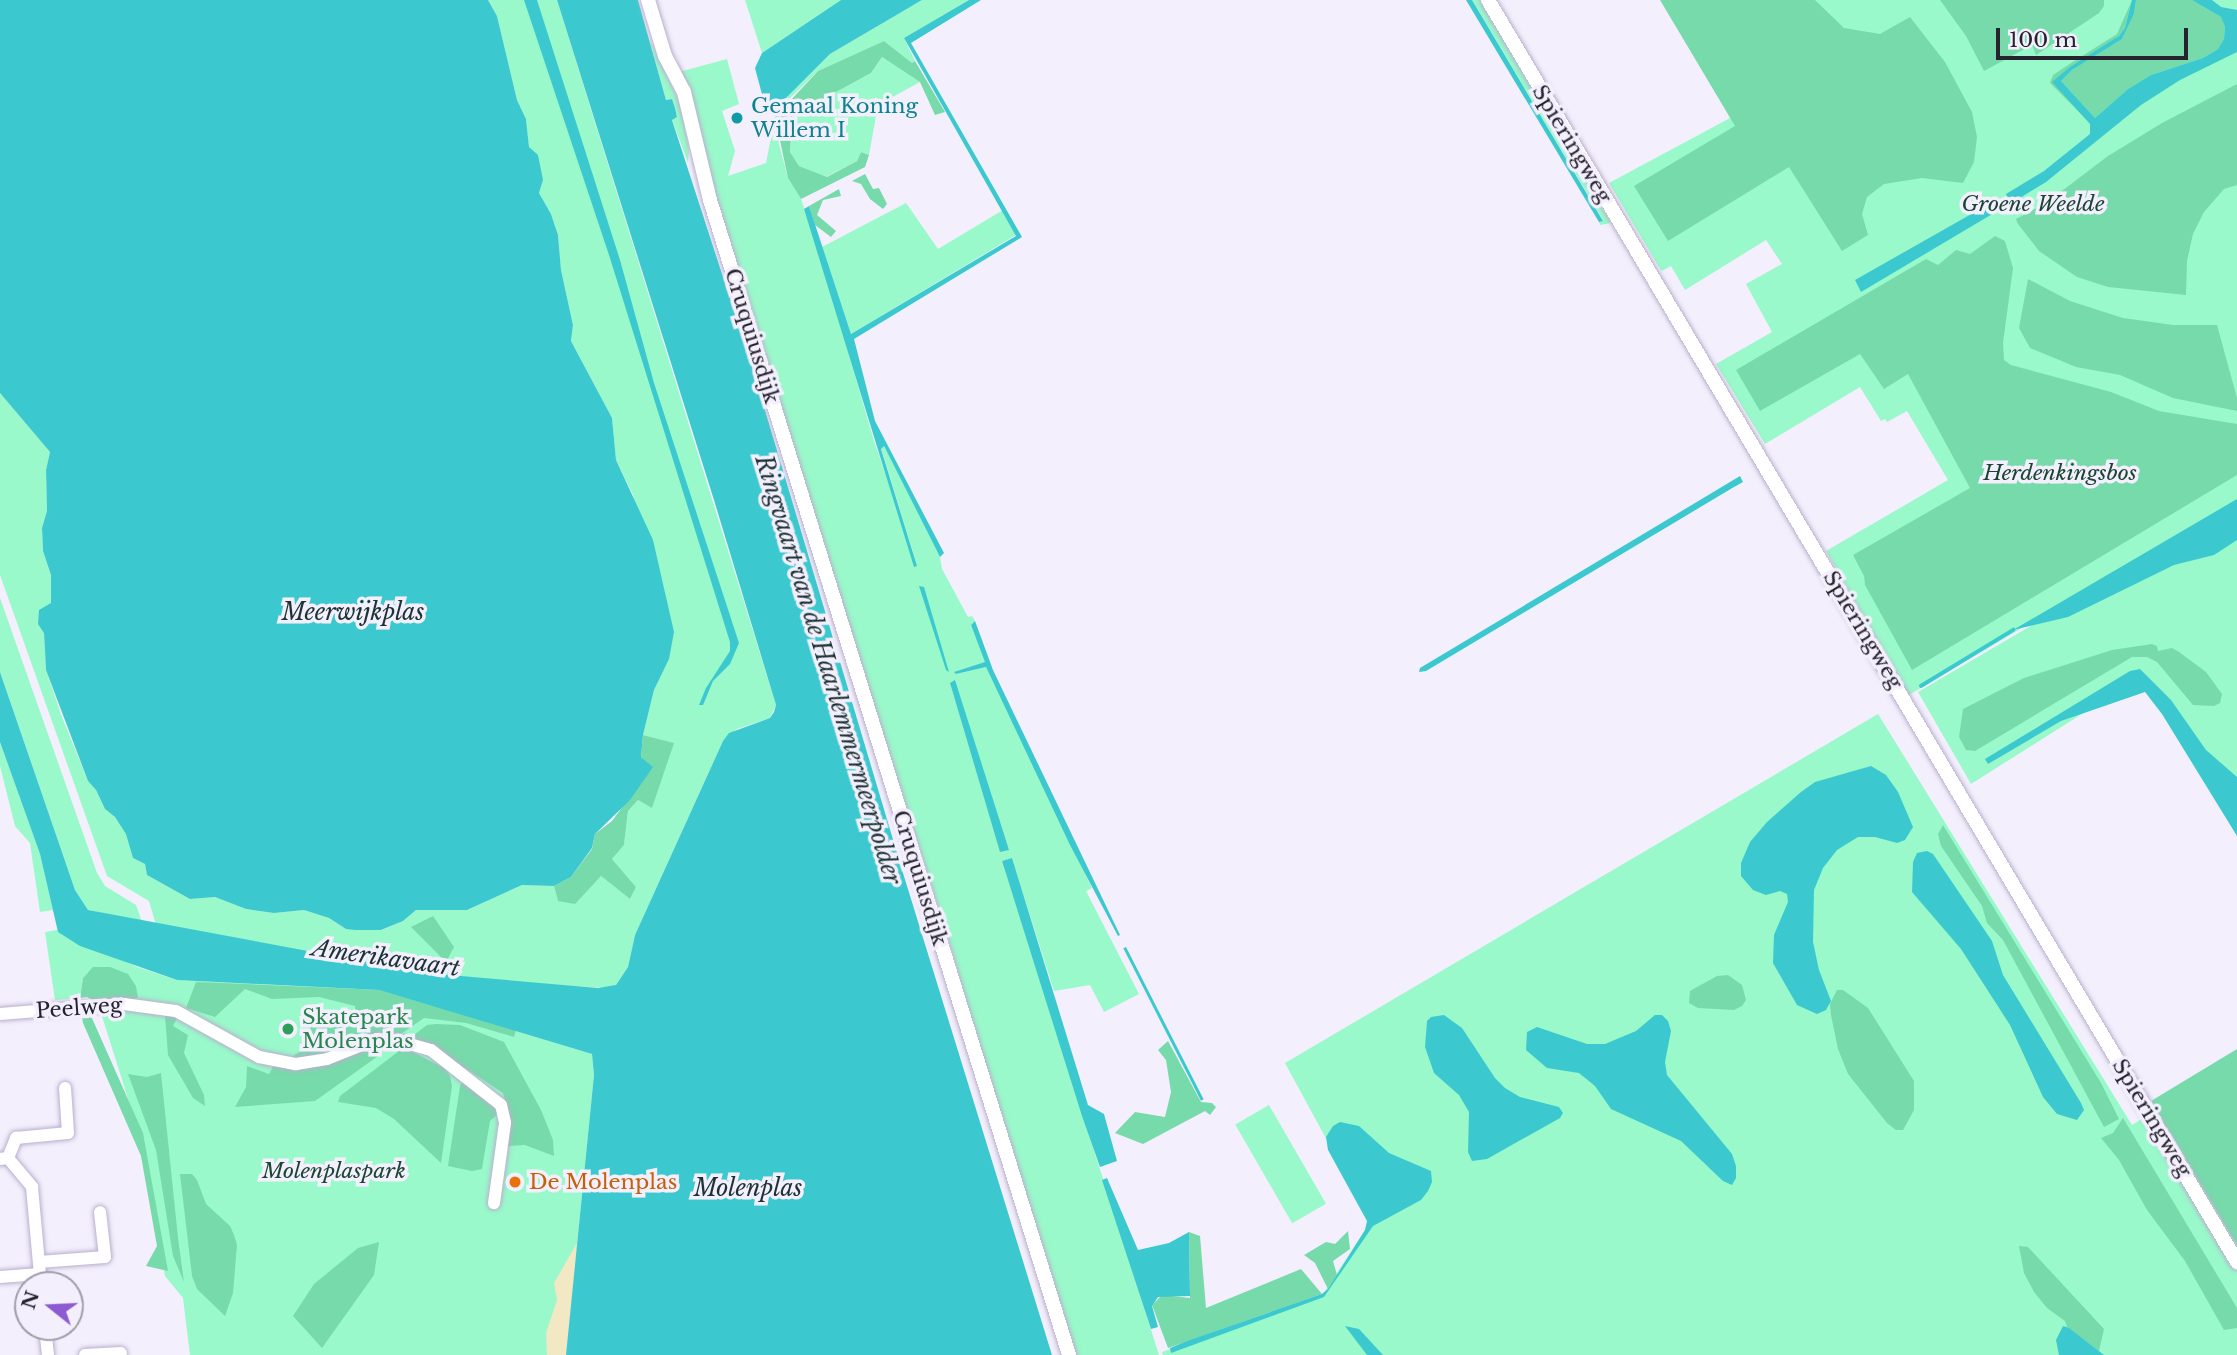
<!DOCTYPE html>
<style>
body{margin:0}
#map{position:relative;width:2237px;height:1355px;overflow:hidden;background:#f3effc;font-family:"Libre Baskerville",serif}
div>[style]{position:absolute}
.green>*{inset:0;background:#99f9ca;transform-origin:0 0}
.forest>*{inset:0;background:#77daaa}
.sand>*{inset:0;background:#f2e8c3}
.water>*{inset:0;background:#3bc9cf;transform-origin:0 0}
.stream>*{height:3.5px;margin:-1.75px;padding:0 1.75px;transform-origin:1.75px;border-radius:1.75px;background:#3bc9cf}
.roads{filter:drop-shadow(0 0 2px #b9afce) drop-shadow(0 0 2px #b9afce)}
.minor>*{height:12px;margin:-6px;padding:0 6px;transform-origin:6px;border-radius:6px;background:#fff}
.tertiary>*{height:14px;margin:-7px;padding:0 7px;transform-origin:7px;border-radius:7px;background:#fff}
.dots>*{width:19px;height:19px;translate:-50% -50%;box-sizing:border-box;border:4px solid #f3effc;border-radius:50%}
span{translate:-50% -50%;white-space:nowrap;text-align:center;line-height:1.15;-webkit-text-stroke:7px #f3effc;paint-order:stroke}
.culture-label{font-size:21px;color:#0d838f}
.left{translate:0 -50%;text-align:left}
.street-label{font-size:21px;color:#27232e}
.park-label{font-size:21px;color:#1a4531;font-style:italic}
.leisure-label{font-size:21px;color:#27864d}
.food-label{font-size:21px;color:#c56008}
.water-label{font-size:23px;color:#1b3334;font-style:italic}
.north{position:absolute;left:14px;top:1271px;width:70px;height:70px;box-sizing:border-box;background:#f3effc;border:2px solid #a19daa;border-radius:50%;rotate:288deg;font-size:19px;font-weight:700;line-height:28px;text-align:center;color:#27232e}
.north::after{content:'';display:block;margin:auto;width:24px;height:32px;background:#8d5ad2;clip-path:polygon(50% 0,100% 100%,50% 72%,0 100%)}
.scale{position:absolute;left:1996px;top:28px;width:192px;height:32px;box-sizing:border-box;border:4px solid #27232e;border-top:0;padding-left:9px;font-size:21px;line-height:24px;white-space:nowrap;color:#27232e;-webkit-text-stroke:5px #f3effc;paint-order:stroke}
</style>
<div id="map">
<div class="green">
<i style="clip-path:polygon(488px 0,557px 0,776px 705px,770px 718px,737px 729px,723px 741px,635px 935px,628px 967px,616px 985px,610px 988px,512px 983px,426px 973px,156px 925px,149px 901px,107px 876px,0 575px,0 393px,50px 452px,46px 470px,47px 511px,42px 528px,43px 551px,51px 575px,51px 604px,44px 633px,46px 670px,62px 717px,88px 781px,96px 790px,105px 809px,115px 817px,127px 834px,133px 858px,145px 864px,147px 875px,190px 899px,215px 897px,246px 909px,274px 913px,304px 910px,329px 918px,346px 929px,382px 930px,403px 921px,416px 910px,467px 910px,522px 885px,554px 886px,558px 901px,601px 876px,630px 899px,636px 887px,612px 859px,624px 845px,628px 811px,638px 800px,652px 807px,673px 743px,643px 735px,654px 690px,669px 658px,633px 495px,616px 460px,612px 418px,571px 341px,573px 325px,561px 270px,558px 235px,551px 214px,539px 193px,543px 180px,529px 147px,526px 119px,517px 100px,497px 16px)"></i>
<i style="clip-path:polygon(745px 0,841px 0,762px 53px)"></i>
<i style="clip-path:polygon(evenodd,922px 0,969px 0,904px 38px,915px 61px,912px 63px,884px 41px,818px 71px,787px 101px,775px 117px,779px 144px,788px 178px,801px 199px,819px 251px,874px 441px,917px 565px,881px 448px,884px 446px,940px 557px,942px 569px,968px 617px,972px 616px,975px 621px,971px 625px,986px 662px,955px 672px,956px 674px,986px 667px,1092px 888px,1086px 891px,1139px 994px,1104px 1012px,1090px 985px,1054px 991px,1012px 859px,1002px 861px,1159px 1355px,1074px 1355px,1004px 1135px,953px 954px,878px 717px,834px 594px,679px 72px,727px 59px,739px 104px,722px 111px,735px 151px,728px 176px,766px 163px,775px 117px,763px 98px,777px 107px,830px 54px,922px 0,950px 683px,1009px 850px,1000px 851px,950px 683px)"></i>
<i style="clip-path:polygon(1472px 0,1480px 0,1611px 223px,1600px 225px,1599px 222px,1603px 220px)"></i>
<i style="clip-path:polygon(1668px 0,2237px 0,2237px 500px,1909px 695px,1826px 551px,1948px 480px,1907px 411px,1887px 422px,1885px 419px,1881px 421px,1860px 387px,1765px 444px,1716px 364px,1772px 332px,1746px 284px,1782px 264px,1766px 240px,1685px 290px,1671px 266px,1662px 271px,1660px 269px,1609px 183px,1732px 117px)"></i>
<i style="clip-path:polygon(649px 38px,682px 107px,689px 150px,688px 163px,672px 119px,677px 117px,675px 108px,672px 99px,666px 100px)"></i>
<i style="clip-path:polygon(882px 57px,920px 82px,878px 105px,869px 155px,861px 152px,857px 161px,826px 177px,799px 166px,790px 152px,792px 116px,871px 73px)"></i>
<i style="clip-path:polygon(906px 203px,938px 249px,1003px 210px,1016px 235px,851px 334px,822px 247px)"></i>
<i style="clip-path:polygon(2237px 505px,2237px 823px,2142px 676px,1971px 784px,1918px 692px)"></i>
<i style="clip-path:polygon(0 598px,97px 873px,105px 886px,136px 905px,142px 922px,88px 910px,75px 890px,0 672px)"></i>
<i style="clip-path:polygon(1878px 714px,2132px 1125px,2237px 1060px,2237px 1355px,1163px 1355px,1162px 1352px,1323px 1294px,1371px 1221px,1285px 1063px)"></i>
<i style="clip-path:polygon(0 742px,40px 854px,53px 910px,40px 912px,30px 843px,15px 826px,0 766px)"></i>
<i style="clip-path:polygon(57px 930px,137px 967px,177px 980px,379px 990px,592px 1054px,594px 1075px,566px 1355px,190px 1355px,183px 1298px,165px 1276px,143px 1146px,88px 972px,83px 978px,80px 998px,55px 1000px,45px 932px)"></i>
<i style="left:1269px;top:1105px;width:114px;height:39px;rotate:60deg"></i>
</div>
<div class="forest">
<i style="clip-path:polygon(1660px 0,1815px 0,1844px 28px,1880px 34px,1910px 17px,1945px 62px,1972px 112px,1977px 137px,1974px 162px,1963px 183px,1922px 178px,1884px 184px,1867px 197px,1862px 214px,1868px 235px,1842px 251px,1789px 167px,1668px 241px,1634px 186px,1735px 126px)"></i>
<i style="clip-path:polygon(1940px 0,2104px 0,2104px 6px,2099px 13px,2036px 55px,2032px 45px,1984px 71px,1966px 36px)"></i>
<i style="clip-path:polygon(2132px 0,2125px 28px,2119px 36px,2053px 82px,2084px 117px,2050px 83px,2053px 75px,2068px 65px,2117px 34px)"></i>
<i style="clip-path:polygon(2136px 0,2192px 0,2221px 17px,2225px 27px,2224px 39px,2218px 49px,2203px 58px,2151px 75px,2128px 89px,2095px 118px,2061px 81px,2072px 70px,2122px 39px,2134px 14px)"></i>
<i style="clip-path:polygon(884px 41px,912px 63px,915px 61px,945px 112px,935px 115px,920px 82px,882px 57px,871px 73px,792px 116px,790px 152px,799px 166px,827px 177px,857px 161px,861px 152px,869px 155px,865px 167px,801px 199px,788px 178px,775px 117px,818px 71px)"></i>
<i style="clip-path:polygon(2237px 84px,2237px 185px,2224px 189px,2204px 212px,2193px 234px,2187px 261px,2186px 295px,2108px 287px,2077px 277px,2039px 251px,2018px 224px,2016px 219px,2046px 203px,2108px 156px,2162px 123px)"></i>
<i style="clip-path:polygon(865px 174px,873px 189px,879px 188px,887px 204px,883px 209px,870px 199px,861px 184px,852px 181px)"></i>
<i style="clip-path:polygon(839px 189px,841px 196px,823px 200px,817px 215px,836px 231px,831px 237px,815px 225px,809px 206px)"></i>
<i style="clip-path:polygon(1995px 236px,2005px 241px,2013px 268px,2003px 343px,2004px 360px,2011px 365px,2111px 392px,2159px 411px,2237px 424px,2237px 475px,1912px 670px,1865px 585px,1864px 576px,1853px 555px,1970px 488px,1908px 374px,1884px 389px,1860px 354px,1760px 411px,1736px 370px,1926px 259px,1938px 265px,1956px 250px,1970px 254px)"></i>
<i style="clip-path:polygon(2028px 279px,2070px 301px,2123px 318px,2173px 325px,2217px 325px,2237px 398px,2237px 411px,2173px 398px,2120px 375px,2076px 367px,2030px 348px,2019px 328px)"></i>
<i style="clip-path:polygon(2152px 644px,2157px 646px,2158px 651px,2172px 648px,2179px 652px,2206px 672px,2222px 694px,2220px 703px,2214px 706px,2193px 705px,2157px 662px,2147px 657px,2132px 657px,1975px 751px,1966px 750px,1959px 737px,1963px 709px,2024px 678px,2112px 650px)"></i>
<i style="clip-path:polygon(643px 735px,674px 743px,652px 808px,638px 800px,628px 811px,624px 845px,612px 859px,636px 887px,630px 899px,601px 876px,575px 904px,558px 901px,554px 886px,571px 877px,592px 849px,595px 834px,612px 821px,652px 767px,641px 757px)"></i>
<i style="clip-path:polygon(1943px 825px,2101px 1083px,2119px 1119px,2104px 1127px,2003px 940px,1987px 923px,1982px 906px,1941px 846px,1938px 834px)"></i>
<i style="clip-path:polygon(433px 916px,454px 947px,446px 962px,411px 927px)"></i>
<i style="clip-path:polygon(93px 967px,110px 967px,128px 974px,136px 986px,138px 998px,96px 1002px,87px 997px,80px 998px,83px 978px)"></i>
<i style="clip-path:polygon(1728px 975px,1742px 985px,1746px 1000px,1742px 1006px,1734px 1010px,1698px 1008px,1689px 1003px,1690px 991px,1717px 976px)"></i>
<i style="clip-path:polygon(196px 982px,379px 990px,516px 1030px,514px 1037px,466px 1023px,424px 1018px,398px 1036px,303px 1059px,292px 1057px,309px 1045px,309px 1029px,314px 1016px,324px 1013px,348px 1021px,356px 1016px,355px 1006px,319px 997px,272px 999px,245px 989px,215px 1017px,186px 1008px)"></i>
<i style="clip-path:polygon(1837px 990px,1843px 990px,1868px 1008px,1914px 1081px,1914px 1110px,1903px 1130px,1896px 1130px,1887px 1123px,1848px 1074px,1838px 1049px,1831px 1015px,1830px 1004px)"></i>
<i style="clip-path:polygon(91px 1016px,143px 1133px,168px 1271px,146px 1266px,157px 1246px,141px 1156px,83px 1023px,82px 1017px)"></i>
<i style="clip-path:polygon(165px 1016px,178px 1016px,173px 1026px,188px 1035px,184px 1053px,204px 1095px,205px 1106px,193px 1098px,168px 1055px)"></i>
<i style="clip-path:polygon(436px 1024px,460px 1025px,504px 1042px,541px 1110px,553px 1140px,554px 1156px,525px 1145px,507px 1146px,511px 1121px,503px 1093px,427px 1043px,410px 1038px,427px 1025px)"></i>
<i style="clip-path:polygon(1168px 1041px,1201px 1102px,1212px 1103px,1216px 1107px,1210px 1115px,1205px 1111px,1143px 1144px,1115px 1133px,1135px 1112px,1165px 1117px,1171px 1092px,1166px 1060px,1158px 1050px)"></i>
<i style="clip-path:polygon(376px 1047px,381px 1048px,381px 1054px,315px 1101px,235px 1107px,246px 1087px,247px 1066px,269px 1074px,274px 1065px,296px 1071px)"></i>
<i style="clip-path:polygon(2237px 1049px,2237px 1245px,2151px 1101px)"></i>
<i style="clip-path:polygon(409px 1050px,444px 1068px,450px 1076px,452px 1086px,441px 1163px,394px 1119px,376px 1108px,338px 1102px,340px 1096px,399px 1051px)"></i>
<i style="clip-path:polygon(161px 1073px,178px 1238px,184px 1282px,173px 1256px,156px 1150px,128px 1074px,147px 1077px)"></i>
<i style="clip-path:polygon(463px 1081px,487px 1095px,499px 1113px,490px 1121px,482px 1169px,472px 1171px,448px 1166px,460px 1086px)"></i>
<i style="clip-path:polygon(2123px 1118px,2237px 1308px,2237px 1328px,2224px 1330px,2185px 1261px,2147px 1210px,2119px 1160px,2101px 1138px,2113px 1133px)"></i>
<i style="clip-path:polygon(180px 1174px,192px 1174px,197px 1180px,206px 1204px,230px 1226px,234px 1235px,237px 1245px,233px 1293px,225px 1316px,197px 1289px,192px 1276px)"></i>
<i style="clip-path:polygon(1348px 1231px,1350px 1249px,1333px 1261px,1337px 1275px,1328px 1289px,1315px 1263px,1304px 1255px,1326px 1242px,1335px 1244px)"></i>
<i style="clip-path:polygon(1189px 1232px,1200px 1236px,1206px 1308px,1301px 1269px,1322px 1294px,1168px 1348px,1152px 1305px,1162px 1295px,1190px 1298px)"></i>
<i style="clip-path:polygon(379px 1242px,374px 1275px,322px 1348px,293px 1316px,314px 1284px,358px 1248px)"></i>
<i style="clip-path:polygon(2019px 1246px,2028px 1247px,2104px 1329px,2099px 1351px,2067px 1327px,2065px 1321px,2047px 1308px,2034px 1292px,2024px 1273px)"></i>
</div>
<div class="sand">
<i style="clip-path:polygon(578px 1241px,566px 1355px,547px 1355px,546px 1333px,557px 1300px,554px 1283px)"></i>
</div>
<div class="water">
<i style="clip-path:polygon(0 0,488px 0,497px 16px,517px 100px,526px 119px,529px 147px,538px 155px,543px 180px,539px 193px,551px 214px,558px 235px,561px 270px,573px 325px,571px 341px,612px 418px,616px 460px,653px 540px,674px 632px,669px 659px,654px 690px,643px 735px,641px 757px,653px 767px,630px 800px,595px 834px,592px 848px,571px 877px,554px 886px,522px 885px,467px 910px,416px 910px,403px 921px,381px 930px,355px 930px,346px 929px,329px 918px,304px 910px,274px 913px,246px 909px,215px 897px,190px 899px,147px 875px,145px 864px,133px 858px,126px 834px,115px 817px,105px 809px,96px 790px,88px 781px,46px 670px,44px 633px,38px 624px,39px 610px,51px 603px,51px 575px,43px 551px,42px 528px,47px 511px,46px 470px,50px 452px,0 393px)"></i>
<i style="clip-path:polygon(524px 0,537px 0,620px 260px,654px 383px,739px 643px,730px 664px,713px 681px,703px 705px,699px 705px,706px 688px,730px 651px,730px 642px,609px 255px)"></i>
<i style="clip-path:polygon(557px 0,638px 0,666px 100px,672px 99px,675px 108px,677px 117px,672px 120px,751px 363px,903px 873px,1052px 1355px,566px 1355px,594px 1075px,592px 1054px,379px 990px,177px 980px,80px 946px,58px 932px,40px 854px,0 742px,0 672px,75px 890px,88px 910px,426px 973px,598px 988px,616px 985px,628px 967px,635px 935px,723px 741px,729px 733px,770px 718px,774px 712px,776px 705px,714px 500px)"></i>
<i style="clip-path:polygon(841px 0,922px 0,830px 54px,776px 108px,775px 104px,763px 98px,755px 68px,762px 53px)"></i>
<i style="clip-path:polygon(969px 0,981px 0,911px 43px,1022px 237px,854px 339px,875px 421px,944px 553px,940px 557px,884px 446px,881px 449px,917px 566px,914px 567px,804px 209px,809px 206px,851px 334px,1016px 236px,904px 38px)"></i>
<i style="clip-path:polygon(1466px 0,1472px 0,1603px 221px,1599px 222px)"></i>
<i style="clip-path:polygon(2132px 0,2136px 0,2134px 14px,2122px 39px,2072px 70px,2061px 81px,2095px 118px,2128px 89px,2151px 75px,2203px 58px,2218px 49px,2224px 39px,2225px 27px,2221px 17px,2192px 0,2212px 0,2221px 7px,2237px 10px,2237px 52px,2180px 80px,2141px 105px,2046px 182px,2010px 204px,2006px 194px,2044px 171px,2090px 134px,2090px 124px,2052px 82px,2070px 67px,2119px 36px,2125px 28px)"></i>
<i style="clip-path:polygon(1989px 204px,1994px 213px,1861px 292px,1855px 280px)"></i>
<i style="clip-path:polygon(1740px 476px,1743px 482px,1734px 487px,1426px 671px,1419px 672px,1420px 668px)"></i>
<i style="clip-path:polygon(2237px 499px,2237px 540px,2214px 555px,2174px 565px,2068px 617px,2013px 630px)"></i>
<i style="clip-path:polygon(919px 586px,924px 587px,949px 672px,946px 670px)"></i>
<i style="clip-path:polygon(975px 621px,993px 670px,1120px 935px,1118px 936px,1070px 845px,986px 667px,956px 674px,954px 672px,985px 662px,971px 625px)"></i>
<i style="clip-path:polygon(2140px 669px,2171px 700px,2206px 750px,2237px 777px,2237px 836px,2162px 714px,2145px 692px,2061px 721px,1988px 764px,1985px 759px,2130px 671px)"></i>
<i style="clip-path:polygon(955px 680px,1009px 850px,1000px 852px,950px 683px)"></i>
<i style="clip-path:polygon(1871px 766px,1886px 775px,1898px 792px,1913px 827px,1905px 840px,1897px 843px,1875px 837px,1858px 837px,1837px 850px,1823px 868px,1814px 890px,1813px 942px,1819px 970px,1831px 1001px,1826px 1010px,1817px 1014px,1797px 1005px,1773px 963px,1774px 935px,1788px 902px,1787px 894px,1780px 891px,1766px 895px,1753px 890px,1741px 876px,1741px 863px,1750px 842px,1767px 822px,1801px 792px,1815px 782px)"></i>
<i style="clip-path:polygon(1927px 851px,1933px 854px,1992px 941px,2003px 975px,2081px 1103px,2084px 1110px,2077px 1120px,2057px 1114px,2043px 1097px,2010px 1025px,1961px 949px,1912px 892px,1913px 862px,1917px 853px)"></i>
<i style="clip-path:polygon(1012px 858px,1088px 1105px,1104px 1114px,1117px 1161px,1100px 1167px,1082px 1116px,1002px 861px)"></i>
<i style="left:1126px;top:947px;width:171px;height:3px;rotate:63deg"></i>
<i style="clip-path:polygon(1444px 1015px,1462px 1028px,1495px 1078px,1505px 1088px,1520px 1097px,1559px 1107px,1563px 1113px,1560px 1118px,1487px 1159px,1472px 1161px,1468px 1152px,1469px 1112px,1459px 1095px,1434px 1073px,1425px 1047px,1427px 1021px,1431px 1017px)"></i>
<i style="clip-path:polygon(1655px 1015px,1662px 1015px,1668px 1021px,1671px 1031px,1665px 1062px,1667px 1075px,1732px 1154px,1736px 1166px,1736px 1178px,1732px 1185px,1723px 1181px,1681px 1141px,1611px 1109px,1595px 1086px,1579px 1073px,1547px 1068px,1526px 1050px,1527px 1032px,1537px 1027px,1587px 1044px,1605px 1044px,1636px 1031px)"></i>
<i style="clip-path:polygon(1340px 1122px,1359px 1126px,1389px 1153px,1431px 1171px,1432px 1182px,1428px 1191px,1421px 1200px,1373px 1226px,1324px 1297px,1171px 1353px,1170px 1348px,1187px 1341px,1322px 1294px,1328px 1289px,1365px 1230px,1367px 1221px,1328px 1150px,1326px 1137px,1333px 1126px)"></i>
<i style="clip-path:polygon(1107px 1178px,1138px 1250px,1169px 1243px,1189px 1232px,1190px 1296px,1158px 1297px,1152px 1306px,1158px 1327px,1151px 1329px,1102px 1180px)"></i>
<i style="clip-path:polygon(1345px 1326px,1359px 1329px,1383px 1355px,1367px 1355px)"></i>
<i style="clip-path:polygon(2063px 1326px,2069px 1328px,2104px 1355px,2059px 1355px,2056px 1340px)"></i>
</div>
<div class="stream">
<i style="left:1921px;top:686px;width:108px;rotate:-31.3deg"></i>
</div>
<div class="roads">
<div class="minor">
<i style="left:0;top:1014px;width:124px;rotate:-4.6deg"></i>
<i style="left:124px;top:1004px;width:52px;rotate:7.7deg"></i>
<i style="left:176px;top:1011px;width:95px;rotate:29deg"></i>
<i style="left:259px;top:1057px;width:38px;rotate:11deg"></i>
<i style="left:296px;top:1064px;width:31px;rotate:-9deg"></i>
<i style="left:327px;top:1059px;width:54px;rotate:-21.8deg"></i>
<i style="left:377px;top:1039px;width:22px;rotate:5deg"></i>
<i style="left:399px;top:1041px;width:33px;rotate:16deg"></i>
<i style="left:431px;top:1050px;width:89px;rotate:38.2deg"></i>
<i style="left:501px;top:1105px;width:18px;rotate:77deg"></i>
<i style="left:505px;top:1123px;width:81px;rotate:97.8deg"></i>
<i style="left:8px;top:1158px;width:22px;rotate:-68deg"></i>
<i style="left:16px;top:1138px;width:52px;rotate:-5.5deg"></i>
<i style="left:68px;top:1133px;width:45px;rotate:-93.8deg"></i>
<i style="left:0;top:1159px;width:8px;rotate:-7deg"></i>
<i style="left:8px;top:1158px;width:38px;rotate:50deg"></i>
<i style="left:32px;top:1187px;width:98px;rotate:84.8deg"></i>
<i style="left:39px;top:1262px;width:66px;rotate:-4.3deg"></i>
<i style="left:105px;top:1257px;width:45px;rotate:-96.3deg"></i>
<i style="left:0;top:1277px;width:40px;rotate:-4.3deg"></i>
<i style="left:45px;top:1327px;width:28px;rotate:84deg"></i>
<i style="left:85px;top:1355px;width:36px;rotate:-3deg"></i>
</div>
<div class="tertiary">
<i style="left:648px;top:0;width:59px;rotate:73.1deg"></i>
<i style="left:665px;top:56px;width:41px;rotate:62.2deg"></i>
<i style="left:684px;top:92px;width:111px;rotate:76.5deg"></i>
<i style="left:710px;top:200px;width:1210px;rotate:72.73deg"></i>
<i style="left:1488px;top:0;width:1468px;rotate:59.31deg"></i>
</div>
</div>
<div class="dots">
<i style="left:737px;top:118px;background:#0f9aa8"></i>
<i style="left:288px;top:1029px;background:#2e9e5b"></i>
<i style="left:515px;top:1182px;background:#e8710a"></i>
</div>
<div class="culture-label">
<span class="left" style="left:751px;top:118px">Gemaal Koning<br>Willem I</span>
</div>
<div class="street-label">
<span style="left:1572px;top:144px;rotate:59deg">Spieringweg</span>
<span style="left:752px;top:336px;rotate:73deg">Cruquiusdijk</span>
<span style="left:1863px;top:630px;rotate:59deg">Spieringweg</span>
<span style="left:920px;top:878px;rotate:73deg">Cruquiusdijk</span>
<span style="left:79px;top:1008px;rotate:-4deg">Peelweg</span>
<span style="left:2152px;top:1118px;rotate:59deg">Spieringweg</span>
</div>
<div class="park-label">
<span style="left:2033px;top:204px">Groene Weelde</span>
<span style="left:2060px;top:473px">Herdenkingsbos</span>
<span style="left:334px;top:1171px">Molenplaspark</span>
</div>
<div class="leisure-label">
<span class="left" style="left:302px;top:1029px">Skatepark<br>Molenplas</span>
</div>
<div class="food-label">
<span class="left" style="left:529px;top:1182px">De Molenplas</span>
</div>
<div class="water-label">
<span style="left:353px;top:612px">Meerwijkplas</span>
<span style="left:828px;top:670px;rotate:73deg">Ringvaart van de Haarlemmermeerpolder</span>
<span style="left:386px;top:958px;rotate:8deg">Amerikavaart</span>
<span style="left:748px;top:1188px">Molenplas</span>
</div>
<div class="north">N</div>
<div class="scale">100 m</div>
</div>
